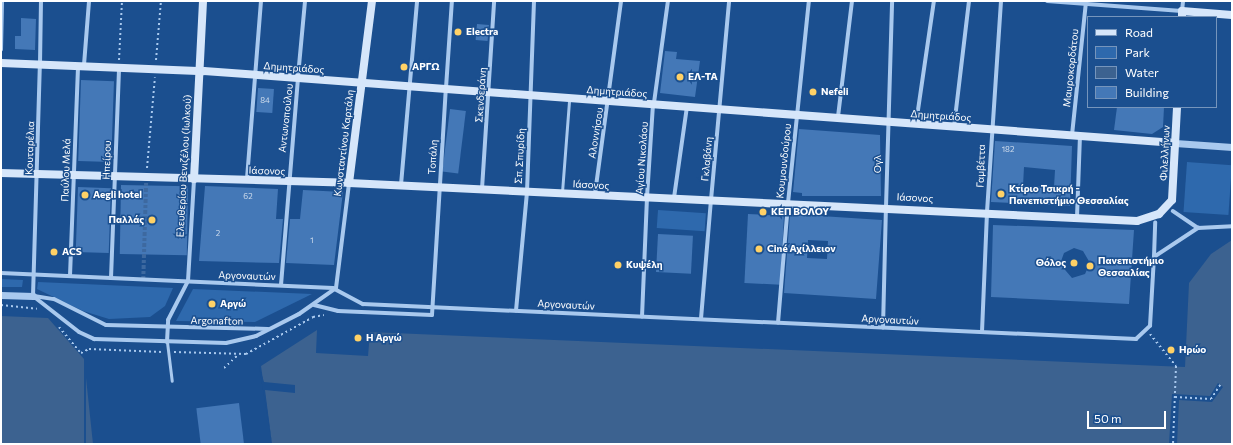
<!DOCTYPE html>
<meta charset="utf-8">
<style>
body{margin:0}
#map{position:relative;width:1233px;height:445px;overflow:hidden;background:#1b4f8f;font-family:Commissioner,sans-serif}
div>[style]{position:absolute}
.green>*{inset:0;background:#2e69ad;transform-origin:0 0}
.water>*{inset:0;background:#3c6290}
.pier>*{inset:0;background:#1b4f8f;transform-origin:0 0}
.building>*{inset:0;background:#4478b7;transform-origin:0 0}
.pedestrian-tunnel>*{height:3.5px;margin-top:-1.75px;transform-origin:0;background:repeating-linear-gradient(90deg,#3d69a0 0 3.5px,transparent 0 5.5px)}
.path>*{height:2px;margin-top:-1px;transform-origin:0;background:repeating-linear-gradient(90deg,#a9c9ee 0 2px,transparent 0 5px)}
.service>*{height:3px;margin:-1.5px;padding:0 1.5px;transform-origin:1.5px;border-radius:1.5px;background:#a9c9ee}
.pedestrian>*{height:3.5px;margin:-1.75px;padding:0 1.75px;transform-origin:1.75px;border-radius:1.75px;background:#a9c9ee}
.minor>*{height:4px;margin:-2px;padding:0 2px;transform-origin:2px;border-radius:2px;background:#a9c9ee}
.tertiary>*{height:7px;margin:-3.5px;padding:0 3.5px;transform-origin:3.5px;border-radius:3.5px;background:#a9c9ee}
.secondary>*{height:8px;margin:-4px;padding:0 4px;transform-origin:4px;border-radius:4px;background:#d6e6fa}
.dots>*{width:11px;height:11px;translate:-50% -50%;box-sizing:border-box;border:2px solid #1b4f8f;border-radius:50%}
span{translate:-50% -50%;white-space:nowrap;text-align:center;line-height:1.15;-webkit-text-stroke:3px #1b4f8f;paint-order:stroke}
.number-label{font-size:8px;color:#d0dded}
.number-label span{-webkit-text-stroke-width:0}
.poi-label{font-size:10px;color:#fff;font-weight:700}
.left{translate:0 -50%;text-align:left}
.right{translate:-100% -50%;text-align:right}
.street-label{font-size:10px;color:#fff}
.frame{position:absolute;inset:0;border:2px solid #fff;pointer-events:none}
.legend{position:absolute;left:1087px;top:16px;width:130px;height:92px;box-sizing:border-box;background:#1b4f8f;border:1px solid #7695bc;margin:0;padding:5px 7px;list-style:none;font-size:12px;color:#fff}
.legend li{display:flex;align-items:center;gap:8px;height:20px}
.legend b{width:20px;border:1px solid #7695bc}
.scale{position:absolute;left:1087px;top:411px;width:79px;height:18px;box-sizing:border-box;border:2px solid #fff;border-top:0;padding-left:5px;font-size:12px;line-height:14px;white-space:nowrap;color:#fff;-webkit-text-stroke:3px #1b4f8f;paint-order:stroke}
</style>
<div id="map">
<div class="green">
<i style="left:1187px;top:162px;width:45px;height:50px;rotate:4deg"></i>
<i style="left:658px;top:210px;width:48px;height:18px;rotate:4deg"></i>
<i style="clip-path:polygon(1px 279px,23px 280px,22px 287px,1px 287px)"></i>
<i style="clip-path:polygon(38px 282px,173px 288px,165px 306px,150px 317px,109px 319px,83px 311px,37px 289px)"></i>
<i style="clip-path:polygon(193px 289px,312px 294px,255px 322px,176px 321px)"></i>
</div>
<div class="water">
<i style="clip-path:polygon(1232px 240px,1232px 444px,272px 444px,261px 366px,317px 330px,316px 353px,368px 356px,370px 332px,1185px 367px,1189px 283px,1211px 254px)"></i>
<i style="clip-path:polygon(1px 316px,48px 318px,84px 359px,93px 444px,1px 444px)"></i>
</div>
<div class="pier">
<i style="left:84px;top:359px;width:2px;height:85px"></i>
<i style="clip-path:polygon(259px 366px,264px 382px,295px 385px,295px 393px,265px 390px,272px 444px)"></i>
<i style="clip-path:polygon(1218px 383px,1223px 387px,1212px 402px,1179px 400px,1177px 444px,1169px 444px,1172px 394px,1210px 396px)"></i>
</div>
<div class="building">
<i style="clip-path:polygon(21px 18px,36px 19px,35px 50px,15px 49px,15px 36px,21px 36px)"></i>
<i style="left:477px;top:24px;width:12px;height:16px;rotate:5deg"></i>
<i style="clip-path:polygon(665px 51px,677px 52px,676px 59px,700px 61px,695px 97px,660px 93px)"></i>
<i style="left:81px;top:80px;width:33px;height:81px;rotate:2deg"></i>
<i style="left:258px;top:88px;width:16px;height:24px;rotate:4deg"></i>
<i style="clip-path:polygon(1117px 107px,1164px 107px,1163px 127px,1152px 134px,1114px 130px)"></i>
<i style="left:450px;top:109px;width:16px;height:63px;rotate:7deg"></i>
<i style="clip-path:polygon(799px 129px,880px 135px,881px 196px,802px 196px,802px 193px,793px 192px)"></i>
<i style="clip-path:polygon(evenodd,995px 141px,1072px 146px,1070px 206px,991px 202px,995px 141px,1024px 167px,1055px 170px,1054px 187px,1023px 186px,1024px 167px)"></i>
<i style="left:121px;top:185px;width:67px;height:69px;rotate:1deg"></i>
<i style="clip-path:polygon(205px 186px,278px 189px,276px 219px,283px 219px,279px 263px,199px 261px)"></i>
<i style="left:78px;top:187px;width:33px;height:65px;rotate:2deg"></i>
<i style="clip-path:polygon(303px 190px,343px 192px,334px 265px,286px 263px,290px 219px,300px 219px)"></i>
<i style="left:748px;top:214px;width:36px;height:69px;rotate:3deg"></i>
<i style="clip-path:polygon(evenodd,790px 214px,882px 220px,876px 299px,784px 293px,790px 214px,808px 240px,828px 241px,827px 259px,807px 258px,808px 240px)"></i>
<i style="clip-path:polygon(evenodd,993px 225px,1134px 230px,1129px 304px,991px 297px,993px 225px,1074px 248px,1083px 251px,1090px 263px,1085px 274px,1072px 278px,1060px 264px,1064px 253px,1074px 248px)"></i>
<i style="left:658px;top:234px;width:35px;height:38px;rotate:3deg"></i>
<i style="left:239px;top:403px;width:41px;height:43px;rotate:83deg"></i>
</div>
<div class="pedestrian-tunnel">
<i style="left:143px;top:280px;width:102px;rotate:-88.3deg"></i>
</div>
<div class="path">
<i style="left:119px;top:60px;width:59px;rotate:-87.1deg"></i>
<i style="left:156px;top:60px;width:59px;rotate:-85.2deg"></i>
<i style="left:147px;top:168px;width:91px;rotate:-85deg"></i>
<i style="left:1px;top:305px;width:36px;rotate:6deg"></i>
<i style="left:59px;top:327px;width:34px;rotate:50deg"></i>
<i style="left:81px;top:353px;width:9px;rotate:-27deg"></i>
<i style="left:89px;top:349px;width:73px;rotate:2.4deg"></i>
<i style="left:1150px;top:334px;width:41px;rotate:50.9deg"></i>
<i style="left:1176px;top:366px;width:78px;rotate:92.2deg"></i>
<i style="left:174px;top:352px;width:72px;rotate:1.6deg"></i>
<i style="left:246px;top:354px;width:77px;rotate:-28.9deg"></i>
<i style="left:313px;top:317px;width:11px;rotate:-10deg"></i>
<i style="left:224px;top:368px;width:19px;rotate:-43deg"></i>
<i style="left:1175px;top:397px;width:36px;rotate:3deg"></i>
<i style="left:1211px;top:399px;width:17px;rotate:-57deg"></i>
</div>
<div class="service">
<i style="left:562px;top:192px;width:92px;rotate:-85.6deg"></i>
<i style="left:167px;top:342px;width:39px;rotate:83deg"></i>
</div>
<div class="pedestrian">
<i style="left:1px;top:50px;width:49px;rotate:-88.8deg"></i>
<i style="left:40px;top:64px;width:63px;rotate:-89.1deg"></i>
<i style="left:298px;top:77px;width:76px;rotate:-84.7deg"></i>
<i style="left:446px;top:88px;width:87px;rotate:-86.1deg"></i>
<i style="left:654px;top:103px;width:103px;rotate:-82.2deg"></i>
<i style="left:838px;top:117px;width:117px;rotate:-83.1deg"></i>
<i style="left:916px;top:124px;width:124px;rotate:-81.7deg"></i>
<i style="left:954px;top:127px;width:127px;rotate:-83.2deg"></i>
<i style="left:247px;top:179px;width:179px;rotate:-85.5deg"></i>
<i style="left:401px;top:185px;width:185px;rotate:-85deg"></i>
<i style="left:482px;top:189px;width:188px;rotate:-86.3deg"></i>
<i style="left:595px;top:194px;width:195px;rotate:-82.3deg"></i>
<i style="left:674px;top:198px;width:92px;rotate:-81.9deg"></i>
<i style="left:1173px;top:211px;width:30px;rotate:34deg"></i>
<i style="left:1154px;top:257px;width:34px;rotate:-88deg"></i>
<i style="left:70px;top:276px;width:210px;rotate:-87.8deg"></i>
<i style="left:111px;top:278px;width:222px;rotate:2.6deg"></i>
<i style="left:333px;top:288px;width:34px;rotate:28deg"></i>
<i style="left:363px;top:304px;width:774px;rotate:2.59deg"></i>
<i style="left:1136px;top:339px;width:19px;rotate:-43deg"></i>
<i style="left:1150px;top:326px;width:69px;rotate:-86.7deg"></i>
<i style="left:1154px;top:257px;width:53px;rotate:-33.4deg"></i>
<i style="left:1198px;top:228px;width:34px;rotate:-3deg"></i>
<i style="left:516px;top:311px;width:120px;rotate:-84.7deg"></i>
<i style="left:642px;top:317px;width:119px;rotate:-87.6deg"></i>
<i style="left:701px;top:319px;width:118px;rotate:-85.2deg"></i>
<i style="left:778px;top:323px;width:119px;rotate:-85.2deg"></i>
<i style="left:883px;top:328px;width:120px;rotate:-88.6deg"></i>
<i style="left:982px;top:332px;width:119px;rotate:-87.6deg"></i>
</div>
<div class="minor">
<i style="left:1047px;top:1px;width:135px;rotate:4.2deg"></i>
<i style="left:1182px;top:11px;width:10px;rotate:-84deg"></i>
<i style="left:84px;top:65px;width:64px;rotate:-85.5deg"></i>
<i style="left:1072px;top:135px;width:135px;rotate:-84deg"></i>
<i style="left:527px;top:192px;width:191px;rotate:-87.9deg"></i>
<i style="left:647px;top:197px;width:92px;rotate:-86.3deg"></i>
<i style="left:711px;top:200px;width:200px;rotate:-84.8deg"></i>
<i style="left:788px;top:203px;width:203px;rotate:-84.1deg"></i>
<i style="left:886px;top:207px;width:206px;rotate:-88.3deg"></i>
<i style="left:987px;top:212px;width:211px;rotate:-86.2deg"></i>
<i style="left:1077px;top:217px;width:81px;rotate:-87.9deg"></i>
<i style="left:1px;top:273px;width:110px;rotate:2.6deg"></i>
<i style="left:111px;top:278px;width:211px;rotate:-87.8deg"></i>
<i style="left:281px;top:285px;width:208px;rotate:-85.3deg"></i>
<i style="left:33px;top:296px;width:58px;rotate:38deg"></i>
<i style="left:79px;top:332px;width:17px;rotate:25deg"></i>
<i style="left:94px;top:339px;width:132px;rotate:1.7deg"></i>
<i style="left:226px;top:343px;width:31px;rotate:-13deg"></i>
<i style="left:256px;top:336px;width:48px;rotate:-27.1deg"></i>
<i style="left:299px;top:314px;width:45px;rotate:-35.1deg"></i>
<i style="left:336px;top:288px;width:106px;rotate:-82.9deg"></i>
<i style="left:33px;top:296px;width:232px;rotate:-88.3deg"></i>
<i style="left:34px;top:296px;width:20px;rotate:9deg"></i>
<i style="left:54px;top:299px;width:58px;rotate:26.6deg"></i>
<i style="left:106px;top:325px;width:162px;rotate:1.4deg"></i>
<i style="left:314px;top:305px;width:25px;rotate:14deg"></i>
<i style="left:338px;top:311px;width:94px;rotate:2.4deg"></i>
<i style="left:432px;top:315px;width:226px;rotate:-86.5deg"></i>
<i style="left:167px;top:342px;width:22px;rotate:-87deg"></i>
<i style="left:168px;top:320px;width:44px;rotate:-62.9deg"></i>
<i style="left:188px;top:281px;width:102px;rotate:-86.6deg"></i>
</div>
<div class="tertiary">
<i style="left:1175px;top:143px;width:57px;rotate:4deg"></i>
<i style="left:1px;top:295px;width:32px;rotate:2deg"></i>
</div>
<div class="secondary">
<i style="left:1182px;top:17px;width:6px;rotate:-90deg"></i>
<i style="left:1182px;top:11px;width:50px;rotate:4.6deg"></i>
<i style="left:1px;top:63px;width:203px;rotate:2.3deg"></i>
<i style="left:204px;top:71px;width:974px;rotate:4.24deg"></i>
<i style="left:1px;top:173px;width:348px;rotate:1.6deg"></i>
<i style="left:349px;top:183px;width:789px;rotate:2.76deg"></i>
<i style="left:1137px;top:221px;width:23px;rotate:-18deg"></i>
<i style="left:1159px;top:214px;width:19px;rotate:-47deg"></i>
<i style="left:1172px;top:200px;width:93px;rotate:-86.9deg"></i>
<i style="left:194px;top:179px;width:178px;rotate:-87.1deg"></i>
<i style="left:349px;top:183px;width:183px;rotate:-82.8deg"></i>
</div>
<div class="dots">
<i style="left:458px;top:32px;background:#ffd166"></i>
<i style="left:404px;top:67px;background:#ffd166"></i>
<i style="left:680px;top:77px;background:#ffd166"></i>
<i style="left:813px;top:92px;background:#ffd166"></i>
<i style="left:1001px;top:194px;background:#ffd166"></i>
<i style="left:85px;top:195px;background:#ffd166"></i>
<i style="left:763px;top:212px;background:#ffd166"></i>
<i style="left:152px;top:220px;background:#ffd166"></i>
<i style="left:759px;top:249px;background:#ffd166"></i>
<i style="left:54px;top:252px;background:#ffd166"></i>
<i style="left:1074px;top:263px;background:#ffd166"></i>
<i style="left:618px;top:265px;background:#ffd166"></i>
<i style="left:1090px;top:266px;background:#ffd166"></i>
<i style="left:212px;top:304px;background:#ffd166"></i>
<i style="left:358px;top:338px;background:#ffd166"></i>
<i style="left:1171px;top:350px;background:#ffd166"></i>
</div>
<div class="number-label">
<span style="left:265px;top:101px">84</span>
<span style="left:1008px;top:150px">182</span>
<span style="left:248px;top:197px">62</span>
<span style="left:218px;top:234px">2</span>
<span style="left:312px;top:241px">1</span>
</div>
<div class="poi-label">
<span class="left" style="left:466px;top:32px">Electra</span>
<span class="left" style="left:412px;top:67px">ΑΡΓΩ</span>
<span class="left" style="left:688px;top:77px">ΕΛ-ΤΑ</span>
<span class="left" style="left:821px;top:92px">Nefeli</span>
<span class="left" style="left:1009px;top:194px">Κτίριο Τσικρή -<br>Πανεπιστήμιο Θεσσαλίας</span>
<span class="left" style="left:93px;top:195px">Aegli hotel</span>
<span class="left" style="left:771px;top:212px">ΚΕΠ ΒΟΛΟΥ</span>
<span class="right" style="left:144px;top:220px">Παλλάς</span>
<span class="left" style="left:767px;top:249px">Ciné Αχίλλειον</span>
<span class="left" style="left:62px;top:252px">ACS</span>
<span class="left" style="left:1098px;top:266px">Πανεπιστήμιο<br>Θεσσαλίας</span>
<span class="right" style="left:1066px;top:263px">Θόλος</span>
<span class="left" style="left:626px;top:265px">Κυψέλη</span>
<span class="left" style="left:220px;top:304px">Αργώ</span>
<span class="left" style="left:366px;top:338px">Η Αργώ</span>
<span class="left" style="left:1179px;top:350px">Ηρώο</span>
</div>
<div class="street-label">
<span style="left:294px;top:68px;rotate:4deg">Δημητριάδος</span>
<span style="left:1071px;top:68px;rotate:-84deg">Μαυροκορδάτου</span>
<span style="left:617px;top:92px;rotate:4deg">Δημητριάδος</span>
<span style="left:481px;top:95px;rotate:-86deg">Σκενδεράνη</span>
<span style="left:941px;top:116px;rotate:4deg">Δημητριάδος</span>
<span style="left:286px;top:118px;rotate:-84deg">Αντωνοπούλου</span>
<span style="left:596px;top:133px;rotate:-81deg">Αλοννήσου</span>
<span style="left:344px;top:143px;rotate:-83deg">Κωνσταντίνου Καρτάλη</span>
<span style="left:30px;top:148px;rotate:-88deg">Κουταρέλια</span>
<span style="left:1165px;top:153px;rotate:-87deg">Φιλελλήνων</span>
<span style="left:520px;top:156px;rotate:-87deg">Σπ. Σπυρίδη</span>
<span style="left:433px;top:157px;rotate:-86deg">Τοπάλη</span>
<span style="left:642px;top:158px;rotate:-86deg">Αγίου Νικολάου</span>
<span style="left:707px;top:159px;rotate:-85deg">Γκλαβάνη</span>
<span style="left:107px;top:160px;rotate:-88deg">Ηπείρου</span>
<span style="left:784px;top:161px;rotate:-84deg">Κουμουνδούρου</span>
<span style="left:878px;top:164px;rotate:-90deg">Ογλ</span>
<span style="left:184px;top:166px;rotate:-87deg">Ελευθερίου Βενιζέλου (Ιωλκού)</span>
<span style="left:981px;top:166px;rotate:-88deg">Γαμβέττα</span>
<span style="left:66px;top:170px;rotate:-88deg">Παύλου Μελά</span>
<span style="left:267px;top:171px;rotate:2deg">Ιάσονος</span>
<span style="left:591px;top:185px;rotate:3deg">Ιάσονος</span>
<span style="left:915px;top:198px;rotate:3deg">Ιάσονος</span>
<span style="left:247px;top:276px;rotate:2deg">Αργοναυτών</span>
<span style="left:566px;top:305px;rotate:3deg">Αργοναυτών</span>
<span style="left:890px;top:320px;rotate:3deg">Αργοναυτών</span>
<span style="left:217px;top:321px;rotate:1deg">Argonafton</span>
</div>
<div class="frame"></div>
<ul class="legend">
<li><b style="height:5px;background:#d6e6fa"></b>Road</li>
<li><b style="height:11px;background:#2e69ad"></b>Park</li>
<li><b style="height:11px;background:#3c6290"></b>Water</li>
<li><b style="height:11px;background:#4478b7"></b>Building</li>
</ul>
<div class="scale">50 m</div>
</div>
